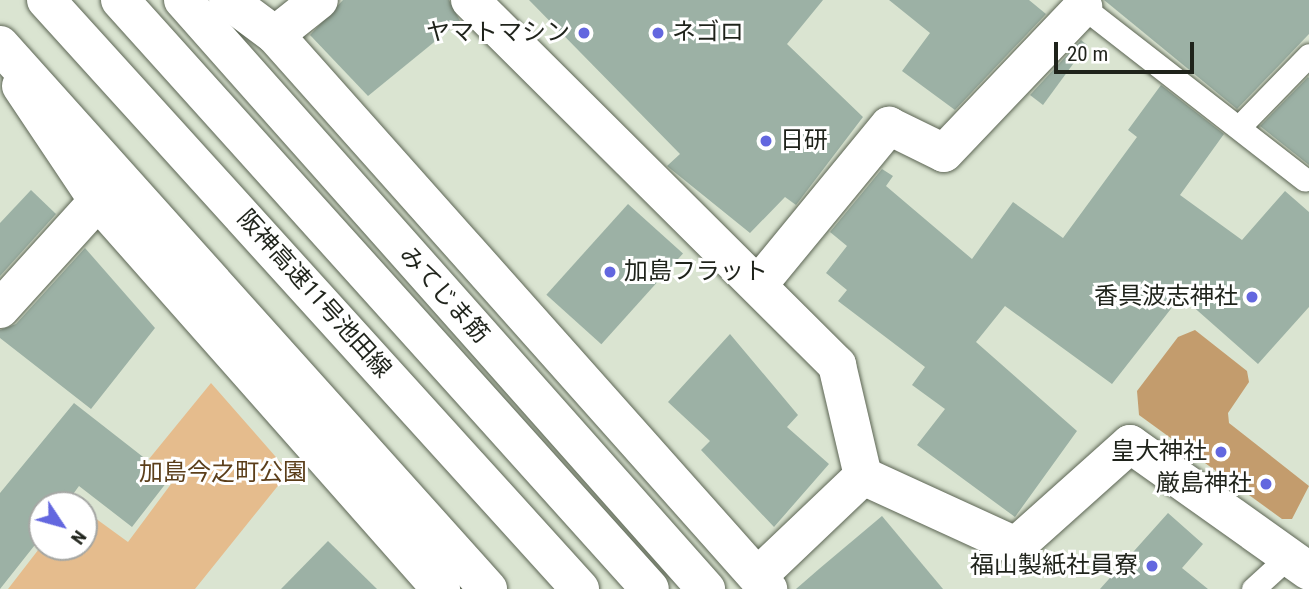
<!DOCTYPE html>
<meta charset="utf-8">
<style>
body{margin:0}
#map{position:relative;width:1309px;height:589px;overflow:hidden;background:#dae4d1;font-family:"Roboto Condensed","Noto Sans JP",sans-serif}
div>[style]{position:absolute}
.green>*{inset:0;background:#e5bc8d}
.forest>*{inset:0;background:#c39c6d}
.building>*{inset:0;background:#9cb1a5;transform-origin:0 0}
.roads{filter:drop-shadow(0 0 2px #5c6554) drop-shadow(0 0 2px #5c6554)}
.lane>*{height:23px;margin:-11.5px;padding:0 11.5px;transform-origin:11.5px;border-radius:11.5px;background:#fff}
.street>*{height:38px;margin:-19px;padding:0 19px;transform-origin:19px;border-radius:19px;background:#fff}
.secondary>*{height:38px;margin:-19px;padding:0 19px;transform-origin:19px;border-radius:19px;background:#fff}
.primary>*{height:38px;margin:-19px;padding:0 19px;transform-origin:19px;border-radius:19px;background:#fff}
.highway>*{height:38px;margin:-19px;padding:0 19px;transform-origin:19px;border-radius:19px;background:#fff}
.dots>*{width:19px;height:19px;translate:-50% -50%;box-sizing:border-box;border:4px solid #fff;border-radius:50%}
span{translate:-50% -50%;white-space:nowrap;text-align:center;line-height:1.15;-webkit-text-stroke:6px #fff;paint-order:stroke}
.poi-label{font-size:24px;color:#1f231b}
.right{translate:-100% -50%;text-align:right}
.left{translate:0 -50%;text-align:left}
.street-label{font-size:24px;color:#1f231b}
.park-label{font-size:24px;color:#5b3e1a}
.north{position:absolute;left:28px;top:491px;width:70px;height:70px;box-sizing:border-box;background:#fff;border:2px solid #a5a7a4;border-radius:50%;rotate:126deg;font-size:19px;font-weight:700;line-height:28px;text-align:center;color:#1f231b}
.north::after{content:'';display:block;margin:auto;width:24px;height:32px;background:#6367df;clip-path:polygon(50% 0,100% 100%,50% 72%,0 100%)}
.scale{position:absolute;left:1054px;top:42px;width:140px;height:32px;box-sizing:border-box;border:4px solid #1f231b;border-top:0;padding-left:9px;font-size:21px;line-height:24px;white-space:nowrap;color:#1f231b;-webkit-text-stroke:5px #fff;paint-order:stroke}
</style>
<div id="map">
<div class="green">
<i style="clip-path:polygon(211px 383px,289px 472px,195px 589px,8px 589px,42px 545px,84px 547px,84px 510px,128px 542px,174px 480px,149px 459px)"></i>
</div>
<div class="forest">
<i style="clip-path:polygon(1195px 330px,1247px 371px,1249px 382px,1228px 413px,1229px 423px,1309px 486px,1292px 519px,1282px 519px,1139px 415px,1137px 391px,1178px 337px)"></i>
</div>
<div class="building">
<i style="clip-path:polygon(343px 0,449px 0,460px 21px,368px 96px,310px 35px)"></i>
<i style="clip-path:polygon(529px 0,823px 0,787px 44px,863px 117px,796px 205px,785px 197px,750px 233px,667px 166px,680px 154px)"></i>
<i style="clip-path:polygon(889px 0,1029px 0,1046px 14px,955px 110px,902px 71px,930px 33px)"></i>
<i style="clip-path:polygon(1104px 0,1309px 0,1309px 34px,1237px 109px)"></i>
<i style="clip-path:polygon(1081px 40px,1087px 45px,1043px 105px,1030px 95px)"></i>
<i style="clip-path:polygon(1308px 77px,1309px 78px,1309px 165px,1260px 126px)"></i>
<i style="clip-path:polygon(1161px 85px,1224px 134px,1180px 195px,1242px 240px,1285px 191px,1309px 212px,1309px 307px,1258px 364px,1181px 296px,1112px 384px,1005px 306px,976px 342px,1077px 431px,1015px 517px,917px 445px,945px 409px,912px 385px,925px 367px,838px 301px,847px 290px,826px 273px,847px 246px,830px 232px,882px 169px,893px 176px,886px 186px,972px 259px,1013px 202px,1063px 238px,1137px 137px,1128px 130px)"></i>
<i style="clip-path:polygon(31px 190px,56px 214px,0 276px,0 223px)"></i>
<i style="left:628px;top:204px;width:74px;height:122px;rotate:42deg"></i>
<i style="clip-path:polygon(85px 248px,155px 328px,91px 409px,0 338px,0 330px,16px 324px)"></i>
<i style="clip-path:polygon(730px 334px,798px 415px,787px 427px,829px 464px,774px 527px,701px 450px,710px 441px,668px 402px)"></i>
<i style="clip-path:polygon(74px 403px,170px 478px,132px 527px,79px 486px,65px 505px,42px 505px,42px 536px,0 589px,0 493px)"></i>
<i style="clip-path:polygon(1168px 513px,1203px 544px,1182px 568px,1208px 589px,1100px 589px)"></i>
<i style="clip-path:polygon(882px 516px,943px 589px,796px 589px,819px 569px)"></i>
<i style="clip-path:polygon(328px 541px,377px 589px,281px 589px)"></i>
</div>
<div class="roads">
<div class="lane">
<i style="left:1088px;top:0;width:9px;rotate:126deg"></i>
<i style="left:1083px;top:7px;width:281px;rotate:37.9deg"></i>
<i style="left:1239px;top:127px;width:100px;rotate:-45.8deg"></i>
<i style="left:1253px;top:589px;width:47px;rotate:-42.4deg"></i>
</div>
<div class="street">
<i style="left:470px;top:0;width:518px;rotate:44.84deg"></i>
<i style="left:837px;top:365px;width:114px;rotate:76.8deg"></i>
<i style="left:863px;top:476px;width:168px;rotate:24.6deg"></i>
<i style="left:1016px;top:546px;width:153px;rotate:-41.8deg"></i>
<i style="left:1130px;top:444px;width:219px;rotate:35.4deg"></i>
<i style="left:275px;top:35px;width:56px;rotate:-38.5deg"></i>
<i style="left:759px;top:284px;width:205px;rotate:-50.6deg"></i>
<i style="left:889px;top:126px;width:61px;rotate:26.1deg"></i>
<i style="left:944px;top:153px;width:202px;rotate:-46.4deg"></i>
<i style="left:0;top:309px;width:146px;rotate:-47.8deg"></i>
<i style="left:758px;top:576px;width:145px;rotate:-43.6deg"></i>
</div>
<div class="secondary">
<i style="left:228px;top:0;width:59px;rotate:36.7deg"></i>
<i style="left:275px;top:35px;width:742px;rotate:48.33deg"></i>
<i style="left:21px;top:86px;width:138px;rotate:56.2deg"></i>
<i style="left:98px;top:201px;width:518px;rotate:48.52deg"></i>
</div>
<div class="primary">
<i style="left:183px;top:0;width:788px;rotate:48.4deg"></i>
<i style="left:0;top:45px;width:731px;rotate:48.11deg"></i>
</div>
<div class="highway">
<i style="left:46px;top:0;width:795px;rotate:47.8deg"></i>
<i style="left:120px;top:0;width:792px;rotate:48.02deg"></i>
</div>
</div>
<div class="dots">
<i style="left:584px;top:33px;background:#6367df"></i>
<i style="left:658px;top:33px;background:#6367df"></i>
<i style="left:766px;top:141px;background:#6367df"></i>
<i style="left:610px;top:272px;background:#6367df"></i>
<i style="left:1252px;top:297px;background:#6367df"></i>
<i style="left:1221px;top:452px;background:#6367df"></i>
<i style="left:1266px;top:484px;background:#6367df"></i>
<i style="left:1152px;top:566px;background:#6367df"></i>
</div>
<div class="poi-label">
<span class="right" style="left:570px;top:33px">ヤマトマシン</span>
<span class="left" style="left:672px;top:33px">ネゴロ</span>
<span class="left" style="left:780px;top:141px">日研</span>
<span class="left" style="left:624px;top:272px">加島フラット</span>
<span class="right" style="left:1238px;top:297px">香具波志神社</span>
<span class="right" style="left:1207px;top:452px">皇大神社</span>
<span class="right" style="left:1252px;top:484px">厳島神社</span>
<span class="right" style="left:1138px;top:566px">福山製紙社員寮</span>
</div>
<div class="street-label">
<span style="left:314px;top:294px;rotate:48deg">阪神高速11号池田線</span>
<span style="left:444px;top:295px;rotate:48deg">みてじま筋</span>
</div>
<div class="park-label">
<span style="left:223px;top:473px">加島今之町公園</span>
</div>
<div class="north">N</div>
<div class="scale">20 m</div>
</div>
